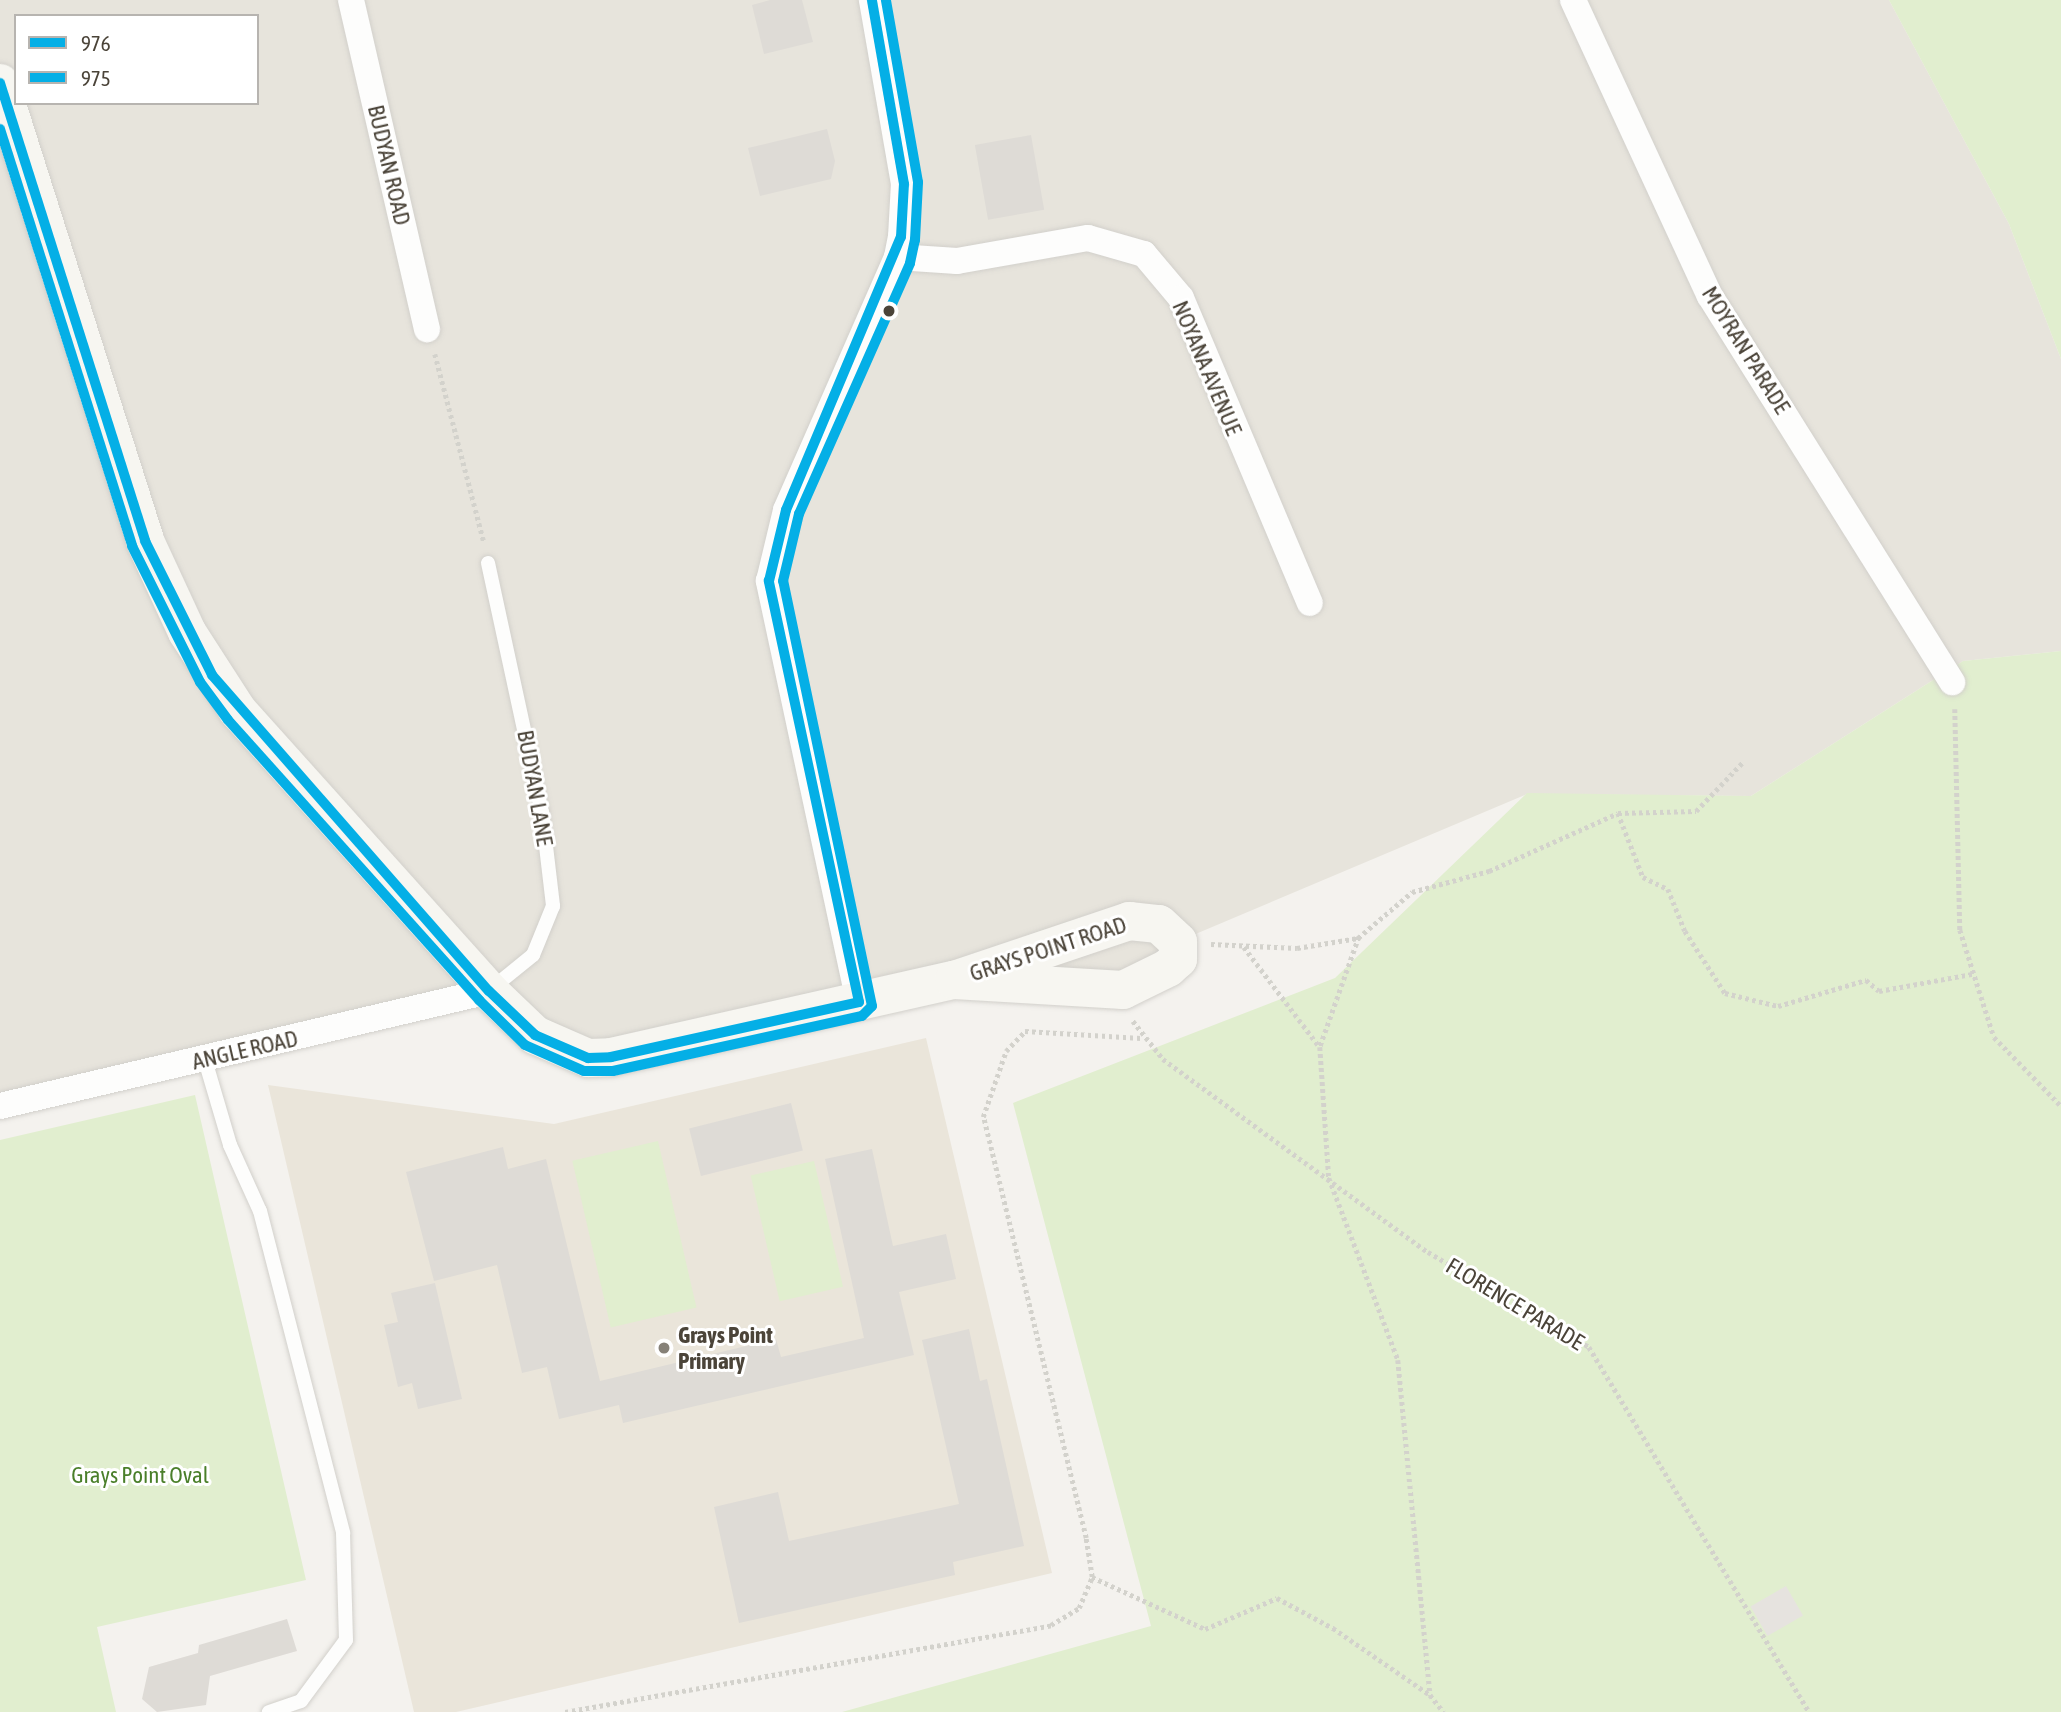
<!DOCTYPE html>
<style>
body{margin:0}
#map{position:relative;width:2061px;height:1712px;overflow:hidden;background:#f4f2ee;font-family:"Asap Condensed",sans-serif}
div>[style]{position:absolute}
.residential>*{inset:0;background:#e7e4dc}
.education>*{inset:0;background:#eae5da}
.green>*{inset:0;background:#e1eecf;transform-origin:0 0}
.parking>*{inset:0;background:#e6e3df;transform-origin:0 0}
.building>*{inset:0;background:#dedbd6;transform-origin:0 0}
.path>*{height:4.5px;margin-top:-2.25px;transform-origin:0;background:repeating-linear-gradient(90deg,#d3d2cc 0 3.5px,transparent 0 7px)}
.roads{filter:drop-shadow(0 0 2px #d2d0cb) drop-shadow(0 0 2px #d2d0cb)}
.lane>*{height:14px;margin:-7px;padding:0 7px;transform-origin:7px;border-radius:7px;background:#fdfdfc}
.street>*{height:26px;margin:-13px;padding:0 13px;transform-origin:13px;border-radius:13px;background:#fdfdfc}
.secondary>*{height:38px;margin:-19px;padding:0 19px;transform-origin:19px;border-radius:19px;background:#f7f6f1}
.bus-1>*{height:10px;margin:-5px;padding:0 5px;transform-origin:5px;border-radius:5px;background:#04afe6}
.bus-2>*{height:10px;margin:-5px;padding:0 5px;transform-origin:5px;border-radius:5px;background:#04afe6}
.dots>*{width:19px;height:19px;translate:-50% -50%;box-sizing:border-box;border:4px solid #fff;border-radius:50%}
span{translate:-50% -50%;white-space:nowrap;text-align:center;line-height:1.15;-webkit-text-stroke:6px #fff;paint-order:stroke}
.street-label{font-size:23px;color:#4b4439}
.poi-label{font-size:23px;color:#4b4439;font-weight:700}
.left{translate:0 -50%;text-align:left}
.park-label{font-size:23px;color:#4a7f2a}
.legend{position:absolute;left:14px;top:14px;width:245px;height:91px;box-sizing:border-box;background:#fff;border:2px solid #b7b4b0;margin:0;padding:9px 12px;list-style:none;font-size:21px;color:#4b4439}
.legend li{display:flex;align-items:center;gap:14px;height:35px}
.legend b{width:35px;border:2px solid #b7b4b0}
</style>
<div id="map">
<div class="residential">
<i style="clip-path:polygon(evenodd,0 0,1889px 0,2009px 224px,2061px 359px,2061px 651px,1963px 661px,1751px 796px,1527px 794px,1179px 941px,1168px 968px,954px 980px,611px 1057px,489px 991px,0 1106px,0 0,16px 16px,257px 16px,257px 103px,16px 103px,16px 16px)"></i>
</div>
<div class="education">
<i style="clip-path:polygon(926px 1038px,1052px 1573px,456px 1712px,414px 1712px,268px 1085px,554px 1124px)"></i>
</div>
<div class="green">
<i style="clip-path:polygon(1889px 0,2061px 0,2061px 359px,2009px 224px)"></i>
<i style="clip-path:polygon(2061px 651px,2061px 1712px,842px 1712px,1151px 1626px,1013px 1103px,1335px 978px,1527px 793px,1751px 796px,1963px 661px)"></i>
<i style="clip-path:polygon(195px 1095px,306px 1580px,97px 1627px,116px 1712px,0 1712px,0 1140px)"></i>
<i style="left:658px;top:1141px;width:171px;height:88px;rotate:77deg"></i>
<i style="left:814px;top:1161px;width:129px;height:65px;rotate:77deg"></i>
</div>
<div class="parking">
<i style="left:1786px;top:1586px;width:34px;height:41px;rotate:60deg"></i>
</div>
<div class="building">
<i style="clip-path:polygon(770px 0,802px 0,813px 42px,764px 54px,752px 5px)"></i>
<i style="clip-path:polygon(827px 129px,835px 161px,831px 179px,760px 196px,748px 148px)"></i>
<i style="left:1031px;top:135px;width:76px;height:57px;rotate:80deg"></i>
<i style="left:791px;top:1103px;width:49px;height:105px;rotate:76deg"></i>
<i style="clip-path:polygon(503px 1147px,508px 1169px,546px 1159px,600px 1381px,776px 1339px,781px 1357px,864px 1338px,825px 1159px,872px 1149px,893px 1246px,946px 1234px,956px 1279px,899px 1292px,914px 1355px,623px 1423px,619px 1405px,559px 1419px,547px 1367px,522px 1373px,497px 1265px,434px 1281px,406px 1172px)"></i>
<i style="clip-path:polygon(435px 1283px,462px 1399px,418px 1409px,412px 1383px,398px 1387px,384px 1325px,398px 1322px,391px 1293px)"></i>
<i style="clip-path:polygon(969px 1329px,980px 1381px,987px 1379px,1024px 1546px,953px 1562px,955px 1575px,739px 1623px,714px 1507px,778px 1492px,789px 1541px,959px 1504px,922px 1340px)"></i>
<i style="clip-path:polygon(287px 1619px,297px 1651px,210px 1676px,206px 1705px,157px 1712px,142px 1699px,149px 1667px,198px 1653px,199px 1645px)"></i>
</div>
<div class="path">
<i style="left:435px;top:354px;width:194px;rotate:75.4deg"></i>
<i style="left:1955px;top:709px;width:221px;rotate:88.7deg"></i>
<i style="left:1960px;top:930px;width:112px;rotate:72.4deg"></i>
<i style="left:1994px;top:1037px;width:96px;rotate:45.8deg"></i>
<i style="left:1618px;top:813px;width:78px;rotate:-1.5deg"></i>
<i style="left:1696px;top:811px;width:68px;rotate:-46.2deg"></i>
<i style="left:1359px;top:937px;width:117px;rotate:109.5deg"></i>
<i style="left:1320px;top:1047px;width:131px;rotate:86.1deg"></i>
<i style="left:1329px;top:1178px;width:195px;rotate:69.2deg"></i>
<i style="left:1398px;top:1360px;width:337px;rotate:84.5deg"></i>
<i style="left:1430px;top:1695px;width:22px;rotate:51deg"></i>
<i style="left:1211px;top:944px;width:86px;rotate:2.7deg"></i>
<i style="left:1297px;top:948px;width:62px;rotate:-9.3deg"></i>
<i style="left:1358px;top:938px;width:71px;rotate:-40.4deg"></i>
<i style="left:1412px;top:892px;width:80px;rotate:-15.3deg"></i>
<i style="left:1489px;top:871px;width:141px;rotate:-24.2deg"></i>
<i style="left:1618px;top:813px;width:69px;rotate:68.7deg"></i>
<i style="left:1643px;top:877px;width:28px;rotate:26deg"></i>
<i style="left:1668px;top:889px;width:45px;rotate:68deg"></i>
<i style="left:1685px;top:931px;width:74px;rotate:57.2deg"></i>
<i style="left:1725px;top:993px;width:55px;rotate:13.8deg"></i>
<i style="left:1778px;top:1006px;width:92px;rotate:-16.5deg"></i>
<i style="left:1866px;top:980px;width:17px;rotate:40deg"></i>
<i style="left:1879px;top:991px;width:95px;rotate:-10.4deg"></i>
<i style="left:1244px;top:947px;width:124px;rotate:52.9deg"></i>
<i style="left:1133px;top:1021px;width:48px;rotate:51.7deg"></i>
<i style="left:1163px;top:1059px;width:328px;rotate:36.1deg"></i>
<i style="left:1428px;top:1252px;width:187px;rotate:30.5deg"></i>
<i style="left:1589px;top:1347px;width:426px;rotate:58.9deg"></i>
<i style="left:1092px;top:1577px;width:124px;rotate:24.7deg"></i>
<i style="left:1205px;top:1629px;width:78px;rotate:-23.3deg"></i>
<i style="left:1277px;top:1598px;width:64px;rotate:28.2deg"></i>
<i style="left:1333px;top:1628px;width:118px;rotate:34.6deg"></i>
<i style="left:565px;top:1712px;width:494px;rotate:-10.1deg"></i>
<i style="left:1051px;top:1625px;width:33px;rotate:-31deg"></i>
<i style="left:1079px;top:1608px;width:34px;rotate:-67deg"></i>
<i style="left:1092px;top:1577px;width:39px;rotate:-99deg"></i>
<i style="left:1086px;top:1538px;width:433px;rotate:-103.7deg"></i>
<i style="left:983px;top:1117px;width:70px;rotate:-70.8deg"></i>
<i style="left:1006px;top:1051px;width:28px;rotate:-46deg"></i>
<i style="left:1025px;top:1031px;width:116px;rotate:3.5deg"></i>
</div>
<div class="roads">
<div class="lane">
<i style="left:488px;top:563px;width:255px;rotate:77.8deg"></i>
<i style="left:542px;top:812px;width:95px;rotate:83.3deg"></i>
<i style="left:553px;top:906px;width:53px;rotate:112.2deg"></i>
<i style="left:533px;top:955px;width:55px;rotate:140.9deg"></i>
<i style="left:205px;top:1060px;width:89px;rotate:73.6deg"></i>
<i style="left:230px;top:1145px;width:72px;rotate:65.6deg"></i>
<i style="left:260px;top:1211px;width:333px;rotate:75.5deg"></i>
<i style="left:343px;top:1533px;width:107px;rotate:88.4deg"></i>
<i style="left:346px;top:1640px;width:76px;rotate:126.4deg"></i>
<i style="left:301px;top:1701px;width:34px;rotate:161deg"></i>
</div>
<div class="street">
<i style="left:351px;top:0;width:338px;rotate:77deg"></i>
<i style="left:1573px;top:0;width:326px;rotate:65.2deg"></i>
<i style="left:1710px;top:296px;width:456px;rotate:57.9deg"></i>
<i style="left:897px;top:257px;width:60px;rotate:3.8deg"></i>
<i style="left:957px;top:261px;width:133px;rotate:-10deg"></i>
<i style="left:1088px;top:238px;width:58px;rotate:15.9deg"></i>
<i style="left:1144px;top:254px;width:57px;rotate:49.9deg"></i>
<i style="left:1181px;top:298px;width:331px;rotate:67.1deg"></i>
<i style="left:859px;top:1002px;width:431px;rotate:-102.1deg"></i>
<i style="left:769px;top:581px;width:73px;rotate:-76.5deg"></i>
<i style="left:786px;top:510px;width:276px;rotate:-66.3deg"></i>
<i style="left:897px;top:257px;width:20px;rotate:-79deg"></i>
<i style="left:901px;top:237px;width:53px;rotate:-86.8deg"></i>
<i style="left:904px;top:184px;width:187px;rotate:-99.9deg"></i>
<i style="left:0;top:1106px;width:502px;rotate:-13.23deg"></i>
</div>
<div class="secondary">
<i style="left:0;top:83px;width:480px;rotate:72.4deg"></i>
<i style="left:145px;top:541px;width:100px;rotate:65.2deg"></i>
<i style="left:187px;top:632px;width:94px;rotate:57.2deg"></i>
<i style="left:238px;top:711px;width:376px;rotate:48.1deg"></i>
<i style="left:489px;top:991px;width:64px;rotate:43.7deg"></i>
<i style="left:535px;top:1035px;width:58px;rotate:23.5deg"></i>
<i style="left:588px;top:1058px;width:23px;rotate:-2deg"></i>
<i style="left:611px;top:1057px;width:352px;rotate:-12.7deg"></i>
<i style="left:954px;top:980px;width:185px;rotate:-18.6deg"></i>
<i style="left:1129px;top:921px;width:30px;rotate:6deg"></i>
<i style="left:1159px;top:924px;width:26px;rotate:43deg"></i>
<i style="left:1178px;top:942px;width:17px;rotate:90deg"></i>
<i style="left:1178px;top:959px;width:13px;rotate:138deg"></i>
<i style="left:1168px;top:968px;width:50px;rotate:153.9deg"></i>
<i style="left:1123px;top:990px;width:169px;rotate:-176.6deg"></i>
</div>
</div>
<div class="bus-1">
<i style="left:0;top:83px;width:480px;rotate:72.4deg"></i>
<i style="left:145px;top:541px;width:150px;rotate:63.4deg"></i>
<i style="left:212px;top:675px;width:420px;rotate:48.8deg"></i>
<i style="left:489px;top:991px;width:64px;rotate:43.7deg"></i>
<i style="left:535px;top:1035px;width:58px;rotate:23.5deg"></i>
<i style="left:588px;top:1058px;width:23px;rotate:-2deg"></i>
<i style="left:611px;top:1057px;width:254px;rotate:-12.5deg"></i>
<i style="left:859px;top:1002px;width:431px;rotate:-102.1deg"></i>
<i style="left:769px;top:581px;width:73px;rotate:-76.5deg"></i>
<i style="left:786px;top:510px;width:296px;rotate:-67.2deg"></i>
<i style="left:901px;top:237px;width:53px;rotate:-86.8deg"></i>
<i style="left:904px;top:184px;width:187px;rotate:-99.9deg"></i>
</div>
<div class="bus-2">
<i style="left:0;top:129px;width:437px;rotate:72.4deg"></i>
<i style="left:132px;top:546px;width:152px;rotate:63.4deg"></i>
<i style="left:200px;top:682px;width:47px;rotate:53.6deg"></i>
<i style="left:228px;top:720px;width:376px;rotate:48.1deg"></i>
<i style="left:479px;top:1000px;width:64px;rotate:44.4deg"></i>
<i style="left:525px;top:1045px;width:64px;rotate:23.8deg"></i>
<i style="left:584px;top:1071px;width:29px"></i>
<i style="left:613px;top:1071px;width:255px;rotate:-12.5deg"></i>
<i style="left:862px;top:1016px;width:14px;rotate:-45deg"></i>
<i style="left:872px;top:1006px;width:434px;rotate:-101.8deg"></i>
<i style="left:783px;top:581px;width:69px;rotate:-76.6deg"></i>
<i style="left:799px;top:514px;width:274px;rotate:-66.1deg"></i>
<i style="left:910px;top:263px;width:24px;rotate:-78deg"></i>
<i style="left:915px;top:240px;width:58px;rotate:-87deg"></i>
<i style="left:918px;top:182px;width:185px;rotate:-100deg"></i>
</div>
<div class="dots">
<i style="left:889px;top:311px;background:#4b4439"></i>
<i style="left:664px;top:1348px;background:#868178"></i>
</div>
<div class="street-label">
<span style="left:389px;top:165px;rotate:77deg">BUDYAN ROAD</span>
<span style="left:1746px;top:350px;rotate:58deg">MOYRAN PARADE</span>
<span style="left:1207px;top:368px;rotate:67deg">NOYANA AVENUE</span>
<span style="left:535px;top:788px;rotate:80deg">BUDYAN LANE</span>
<span style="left:1048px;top:949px;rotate:-18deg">GRAYS POINT ROAD</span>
<span style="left:245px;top:1050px;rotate:-13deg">ANGLE ROAD</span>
<span style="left:1515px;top:1304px;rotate:31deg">FLORENCE PARADE</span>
</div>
<div class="poi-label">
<span class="left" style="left:678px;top:1348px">Grays Point<br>Primary</span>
</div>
<div class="park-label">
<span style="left:140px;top:1475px">Grays Point Oval</span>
</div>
<ul class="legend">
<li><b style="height:9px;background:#04afe6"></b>976</li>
<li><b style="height:9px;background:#04afe6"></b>975</li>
</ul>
</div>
